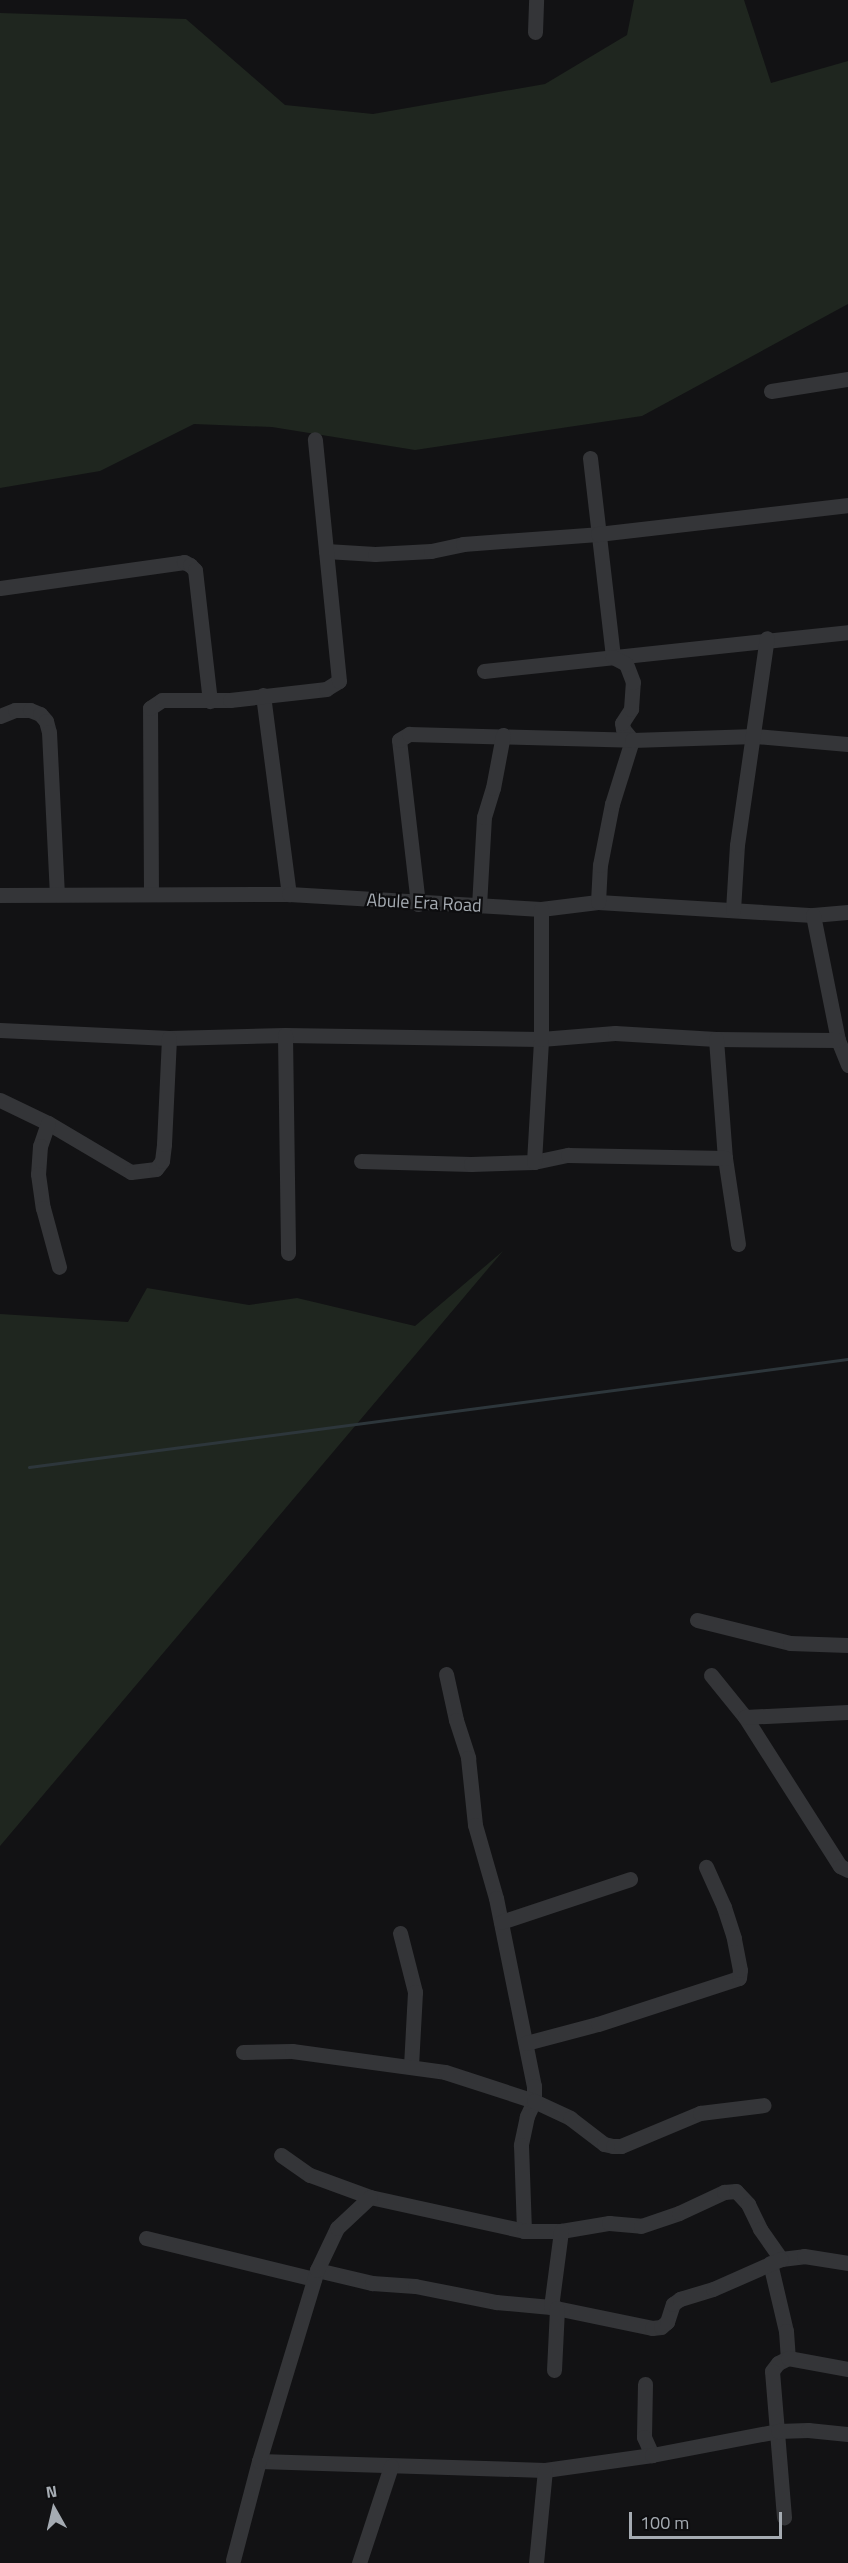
<!DOCTYPE html>
<style>
body{margin:0}
#map{position:relative;width:848px;height:2563px;overflow:hidden;background:#121214;font-family:"Titillium Web",sans-serif}
div>[style]{position:absolute}
.green>*{inset:0;background:#1f261f}
.stream>*{height:3px;margin:-1.5px;padding:0 1.5px;transform-origin:1.5px;border-radius:1.5px;background:#2d363b}
.minor>*{height:15px;margin:-7.5px;padding:0 7.5px;transform-origin:7.5px;border-radius:7.5px;background:#343538}
span{translate:-50% -50%;white-space:nowrap;text-align:center;line-height:1.15;-webkit-text-stroke:4.5px #0d0d0f;paint-order:stroke}
.street-label{font-size:18px;color:#a5abb2}
.north{position:absolute;left:24px;top:2479px;width:60px;height:60px;-webkit-text-stroke:4px #0d0d0f;paint-order:stroke;rotate:352deg;font-size:16px;font-weight:700;line-height:24px;text-align:center;color:#a5abb2}
.north::after{content:'';display:block;margin:auto;width:21px;height:27px;background:#a5abb2;clip-path:polygon(50% 0,100% 100%,50% 72%,0 100%)}
.scale{position:absolute;left:629px;top:2512px;width:153px;height:27px;box-sizing:border-box;border:3px solid #a5abb2;border-top:0;padding-left:8px;font-size:18px;line-height:21px;white-space:nowrap;color:#a5abb2;-webkit-text-stroke:4px #0d0d0f;paint-order:stroke}
</style>
<div id="map">
<div class="green">
<i style="clip-path:polygon(634px 0,744px 0,771px 83px,848px 61px,848px 304px,642px 416px,415px 450px,272px 427px,194px 424px,100px 471px,0 488px,0 13px,186px 19px,285px 105px,373px 114px,545px 84px,627px 35px)"></i>
<i style="clip-path:polygon(503px 1251px,0 1846px,0 1314px,128px 1322px,147px 1288px,249px 1305px,297px 1298px,415px 1326px)"></i>
</div>
<div class="stream">
<i style="left:29px;top:1467px;width:826px;rotate:-7.51deg"></i>
</div>
<div class="minor">
<i style="left:535px;top:32px;width:32px;rotate:-88deg"></i>
<i style="left:771px;top:391px;width:78px;rotate:-8.9deg"></i>
<i style="left:590px;top:458px;width:200px;rotate:83.4deg"></i>
<i style="left:326px;top:551px;width:49px;rotate:3.5deg"></i>
<i style="left:375px;top:554px;width:56px;rotate:-3.1deg"></i>
<i style="left:431px;top:551px;width:33px;rotate:-12deg"></i>
<i style="left:463px;top:544px;width:135px;rotate:-4.2deg"></i>
<i style="left:598px;top:534px;width:252px;rotate:-6.6deg"></i>
<i style="left:0;top:588px;width:186px;rotate:-8deg"></i>
<i style="left:184px;top:562px;width:7px;rotate:27deg"></i>
<i style="left:190px;top:565px;width:7px;rotate:45deg"></i>
<i style="left:195px;top:570px;width:132px;rotate:83.5deg"></i>
<i style="left:484px;top:671px;width:366px;rotate:-6.1deg"></i>
<i style="left:263px;top:695px;width:201px;rotate:82.6deg"></i>
<i style="left:0;top:716px;width:16px;rotate:-22deg"></i>
<i style="left:15px;top:710px;width:15px"></i>
<i style="left:30px;top:710px;width:11px;rotate:22deg"></i>
<i style="left:40px;top:714px;width:9px;rotate:49deg"></i>
<i style="left:46px;top:721px;width:11px;rotate:75deg"></i>
<i style="left:49px;top:732px;width:162px;rotate:87.2deg"></i>
<i style="left:151px;top:894px;width:186px;rotate:-90.3deg"></i>
<i style="left:150px;top:708px;width:14px;rotate:-34deg"></i>
<i style="left:162px;top:700px;width:68px"></i>
<i style="left:230px;top:700px;width:97px;rotate:-6.5deg"></i>
<i style="left:326px;top:689px;width:15px;rotate:-32deg"></i>
<i style="left:339px;top:681px;width:243px;rotate:-95.7deg"></i>
<i style="left:0;top:895px;width:289px;rotate:-0.2deg"></i>
<i style="left:289px;top:894px;width:252px;rotate:3.4deg"></i>
<i style="left:541px;top:909px;width:57px;rotate:-7deg"></i>
<i style="left:598px;top:902px;width:215px;rotate:3.5deg"></i>
<i style="left:813px;top:915px;width:35px;rotate:-5deg"></i>
<i style="left:598px;top:902px;width:37px;rotate:-87deg"></i>
<i style="left:600px;top:865px;width:62px;rotate:-78.9deg"></i>
<i style="left:612px;top:804px;width:67px;rotate:-72.6deg"></i>
<i style="left:632px;top:740px;width:14px;rotate:-129deg"></i>
<i style="left:623px;top:729px;width:6px;rotate:-99deg"></i>
<i style="left:622px;top:723px;width:17px;rotate:-57deg"></i>
<i style="left:631px;top:709px;width:27px;rotate:-86deg"></i>
<i style="left:633px;top:682px;width:19px;rotate:-111deg"></i>
<i style="left:626px;top:664px;width:15px;rotate:-152deg"></i>
<i style="left:418px;top:904px;width:165px;rotate:-96.6deg"></i>
<i style="left:399px;top:740px;width:12px;rotate:-31deg"></i>
<i style="left:409px;top:734px;width:223px;rotate:1.5deg"></i>
<i style="left:632px;top:740px;width:123px;rotate:-1.9deg"></i>
<i style="left:755px;top:736px;width:93px;rotate:4.9deg"></i>
<i style="left:479px;top:906px;width:89px;rotate:-86.8deg"></i>
<i style="left:484px;top:817px;width:30px;rotate:-73deg"></i>
<i style="left:493px;top:788px;width:54px;rotate:-79.3deg"></i>
<i style="left:733px;top:910px;width:65px;rotate:-86.5deg"></i>
<i style="left:737px;top:845px;width:209px;rotate:-81.8deg"></i>
<i style="left:813px;top:915px;width:127px;rotate:78.7deg"></i>
<i style="left:838px;top:1040px;width:27px;rotate:68deg"></i>
<i style="left:0;top:1030px;width:169px;rotate:2.7deg"></i>
<i style="left:169px;top:1038px;width:116px;rotate:-1.5deg"></i>
<i style="left:285px;top:1035px;width:256px;rotate:0.9deg"></i>
<i style="left:541px;top:1039px;width:74px;rotate:-4.6deg"></i>
<i style="left:615px;top:1033px;width:101px;rotate:3.4deg"></i>
<i style="left:716px;top:1039px;width:122px;rotate:0.5deg"></i>
<i style="left:285px;top:1035px;width:218px;rotate:89.2deg"></i>
<i style="left:716px;top:1039px;width:119px;rotate:85.7deg"></i>
<i style="left:725px;top:1158px;width:87px;rotate:81.4deg"></i>
<i style="left:0;top:1100px;width:53px;rotate:25.6deg"></i>
<i style="left:48px;top:1123px;width:96px;rotate:30.6deg"></i>
<i style="left:131px;top:1172px;width:25px;rotate:-7deg"></i>
<i style="left:156px;top:1169px;width:10px;rotate:-53deg"></i>
<i style="left:162px;top:1161px;width:17px;rotate:-83deg"></i>
<i style="left:164px;top:1144px;width:106px;rotate:-87.3deg"></i>
<i style="left:48px;top:1123px;width:24px;rotate:109deg"></i>
<i style="left:40px;top:1146px;width:28px;rotate:94deg"></i>
<i style="left:38px;top:1174px;width:34px;rotate:82deg"></i>
<i style="left:43px;top:1208px;width:61px;rotate:74.8deg"></i>
<i style="left:361px;top:1161px;width:110px;rotate:1.6deg"></i>
<i style="left:471px;top:1164px;width:63px;rotate:-1.8deg"></i>
<i style="left:534px;top:1162px;width:35px;rotate:-12deg"></i>
<i style="left:568px;top:1155px;width:157px;rotate:1.1deg"></i>
<i style="left:534px;top:1162px;width:123px;rotate:-86.7deg"></i>
<i style="left:541px;top:1039px;width:130px;rotate:-90deg"></i>
<i style="left:697px;top:1620px;width:96px;rotate:13.9deg"></i>
<i style="left:790px;top:1643px;width:58px;rotate:2deg"></i>
<i style="left:446px;top:1674px;width:47px;rotate:77.7deg"></i>
<i style="left:456px;top:1720px;width:40px;rotate:72deg"></i>
<i style="left:468px;top:1758px;width:67px;rotate:84deg"></i>
<i style="left:475px;top:1825px;width:76px;rotate:74deg"></i>
<i style="left:496px;top:1898px;width:192px;rotate:78.6deg"></i>
<i style="left:534px;top:2086px;width:15px;rotate:90deg"></i>
<i style="left:534px;top:2101px;width:17px;rotate:115deg"></i>
<i style="left:527px;top:2116px;width:30px;rotate:102deg"></i>
<i style="left:521px;top:2145px;width:86px;rotate:88deg"></i>
<i style="left:711px;top:1675px;width:54px;rotate:51deg"></i>
<i style="left:745px;top:1717px;width:177px;rotate:57.5deg"></i>
<i style="left:840px;top:1866px;width:9px;rotate:27deg"></i>
<i style="left:745px;top:1717px;width:103px;rotate:-2.8deg"></i>
<i style="left:501px;top:1922px;width:136px;rotate:-18.4deg"></i>
<i style="left:400px;top:1933px;width:61px;rotate:75.7deg"></i>
<i style="left:415px;top:1992px;width:74px;rotate:93.1deg"></i>
<i style="left:526px;top:2043px;width:74px;rotate:-14.8deg"></i>
<i style="left:598px;top:2024px;width:148px;rotate:-18.1deg"></i>
<i style="left:739px;top:1978px;width:8px;rotate:-83deg"></i>
<i style="left:740px;top:1970px;width:33px;rotate:-101deg"></i>
<i style="left:734px;top:1938px;width:33px;rotate:-108deg"></i>
<i style="left:724px;top:1907px;width:44px;rotate:-114.2deg"></i>
<i style="left:243px;top:2052px;width:49px;rotate:-1.2deg"></i>
<i style="left:292px;top:2051px;width:154px;rotate:7.8deg"></i>
<i style="left:445px;top:2072px;width:94px;rotate:18deg"></i>
<i style="left:534px;top:2101px;width:40px;rotate:25deg"></i>
<i style="left:570px;top:2118px;width:43px;rotate:37.4deg"></i>
<i style="left:604px;top:2144px;width:9px;rotate:13deg"></i>
<i style="left:613px;top:2146px;width:8px"></i>
<i style="left:621px;top:2146px;width:86px;rotate:-22.7deg"></i>
<i style="left:700px;top:2113px;width:64px;rotate:-7.1deg"></i>
<i style="left:281px;top:2155px;width:35px;rotate:35deg"></i>
<i style="left:310px;top:2175px;width:64px;rotate:20.1deg"></i>
<i style="left:370px;top:2197px;width:158px;rotate:12.4deg"></i>
<i style="left:524px;top:2231px;width:37px"></i>
<i style="left:561px;top:2231px;width:49px;rotate:-9.5deg"></i>
<i style="left:609px;top:2223px;width:32px;rotate:5deg"></i>
<i style="left:641px;top:2226px;width:40px;rotate:-18.9deg"></i>
<i style="left:679px;top:2213px;width:50px;rotate:-25deg"></i>
<i style="left:724px;top:2192px;width:12px;rotate:-5deg"></i>
<i style="left:736px;top:2191px;width:18px;rotate:47deg"></i>
<i style="left:748px;top:2204px;width:28px;rotate:64deg"></i>
<i style="left:760px;top:2229px;width:37px;rotate:55deg"></i>
<i style="left:781px;top:2259px;width:23px;rotate:-7deg"></i>
<i style="left:804px;top:2256px;width:45px;rotate:9deg"></i>
<i style="left:146px;top:2238px;width:173px;rotate:13.7deg"></i>
<i style="left:770px;top:2263px;width:70px;rotate:76.8deg"></i>
<i style="left:786px;top:2331px;width:27px;rotate:86deg"></i>
<i style="left:788px;top:2358px;width:11px;rotate:153deg"></i>
<i style="left:778px;top:2363px;width:10px;rotate:127deg"></i>
<i style="left:772px;top:2371px;width:147px;rotate:85.3deg"></i>
<i style="left:317px;top:2270px;width:57px;rotate:13.3deg"></i>
<i style="left:372px;top:2283px;width:43px;rotate:4deg"></i>
<i style="left:415px;top:2286px;width:83px;rotate:11.2deg"></i>
<i style="left:496px;top:2302px;width:55px;rotate:5.2deg"></i>
<i style="left:551px;top:2307px;width:103px;rotate:11.7deg"></i>
<i style="left:652px;top:2328px;width:9px;rotate:-6deg"></i>
<i style="left:661px;top:2327px;width:8px;rotate:-40deg"></i>
<i style="left:667px;top:2322px;width:19px;rotate:-72deg"></i>
<i style="left:673px;top:2304px;width:9px;rotate:-36deg"></i>
<i style="left:680px;top:2299px;width:34px;rotate:-17deg"></i>
<i style="left:713px;top:2289px;width:74px;rotate:-23.8deg"></i>
<i style="left:551px;top:2307px;width:77px;rotate:-82.5deg"></i>
<i style="left:788px;top:2358px;width:61px;rotate:10.4deg"></i>
<i style="left:554px;top:2370px;width:62px;rotate:-87.2deg"></i>
<i style="left:645px;top:2384px;width:53px;rotate:91.1deg"></i>
<i style="left:644px;top:2437px;width:20px;rotate:66deg"></i>
<i style="left:259px;top:2461px;width:286px;rotate:1.8deg"></i>
<i style="left:545px;top:2470px;width:108px;rotate:-8deg"></i>
<i style="left:652px;top:2455px;width:128px;rotate:-10.8deg"></i>
<i style="left:778px;top:2431px;width:30px;rotate:-2deg"></i>
<i style="left:808px;top:2430px;width:40px;rotate:5.7deg"></i>
<i style="left:233px;top:2560px;width:102px;rotate:-75.3deg"></i>
<i style="left:259px;top:2461px;width:200px;rotate:-73.1deg"></i>
<i style="left:317px;top:2270px;width:47px;rotate:-64.5deg"></i>
<i style="left:337px;top:2228px;width:45px;rotate:-43.2deg"></i>
<i style="left:359px;top:2563px;width:102px;rotate:-71.7deg"></i>
<i style="left:536px;top:2563px;width:93px;rotate:-84.5deg"></i>
</div>
<div class="street-label">
<span style="left:424px;top:903px;rotate:3deg">Abule Era Road</span>
</div>
<div class="north">N</div>
<div class="scale">100 m</div>
</div>
